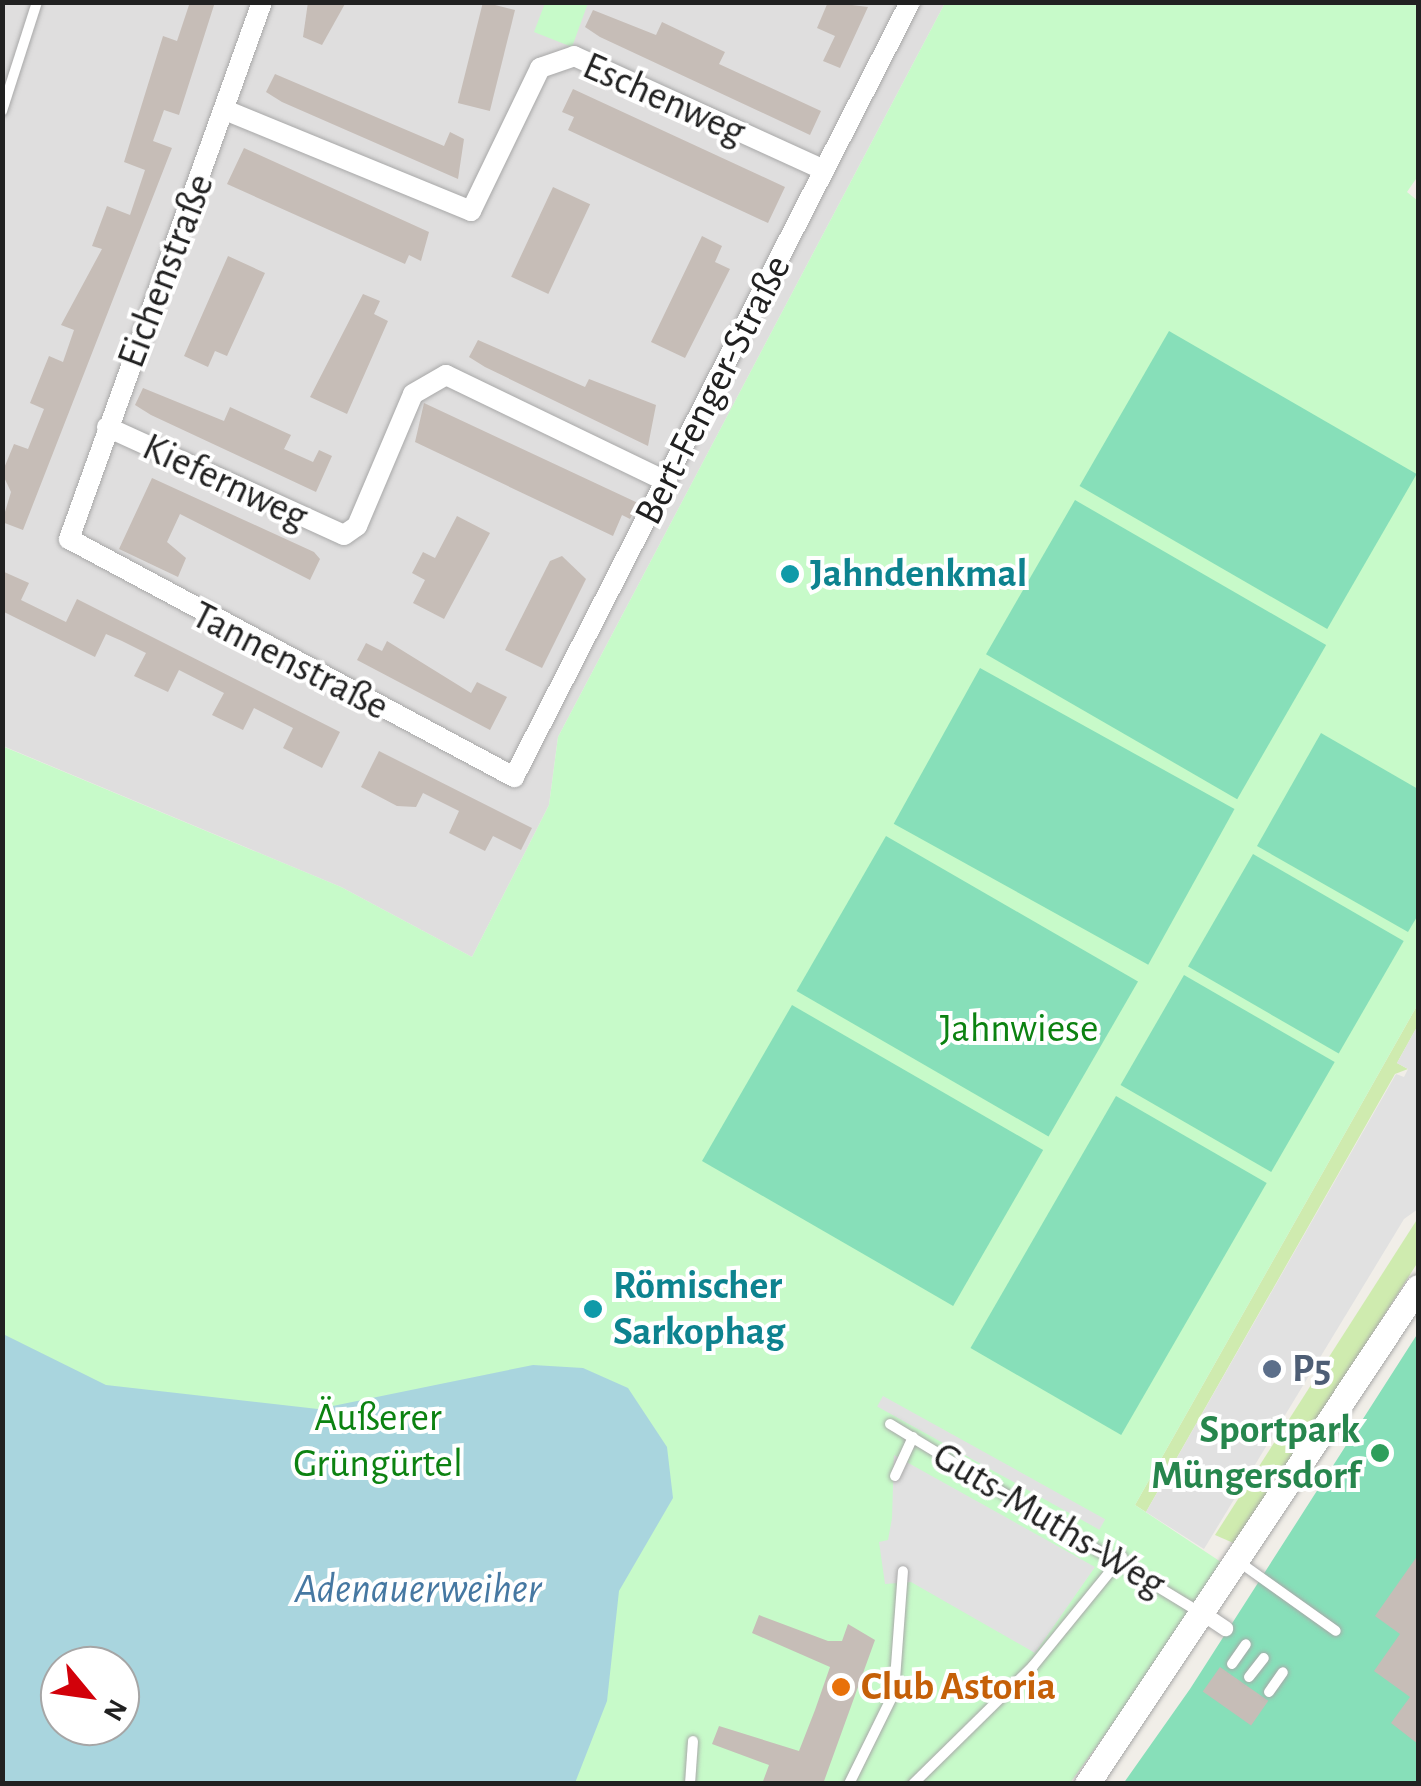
<!DOCTYPE html>
<meta charset="utf-8">
<style>
body{margin:0}
#map{position:relative;width:1421px;height:1786px;overflow:hidden;background:#f1eee8;font-family:"Alegreya Sans",sans-serif}
div>[style]{position:absolute}
.residential>*{inset:0;background:#dfdede}
.grass>*{inset:0;background:#cfebaf}
.park>*{inset:0;background:#c7fac9}
.pitch>*{inset:0;background:#87dfb9;transform-origin:0 0}
.parking>*{inset:0;background:#e1e1e1;transform-origin:0 0}
.water>*{inset:0;background:#a9d5de}
.building>*{inset:0;background:#c6bdb7;transform-origin:0 0}
.roads{filter:drop-shadow(0 0 2px #a8a8a8) drop-shadow(0 0 2px #a8a8a8)}
.service>*{height:10px;margin:-5px;padding:0 5px;transform-origin:5px;border-radius:5px;background:#fff}
.pedestrian>*{height:15px;margin:-7.5px;padding:0 7.5px;transform-origin:7.5px;border-radius:7.5px;background:#fff}
.minor>*{height:20px;margin:-10px;padding:0 10px;transform-origin:10px;border-radius:10px;background:#fff}
.tertiary>*{height:25px;margin:-12.5px;padding:0 12.5px;transform-origin:12.5px;border-radius:12.5px;background:#fff}
.dots>*{width:28px;height:28px;translate:-50% -50%;box-sizing:border-box;border:5px solid #fff;border-radius:50%}
span{translate:-50% -50%;white-space:nowrap;text-align:center;line-height:1.15;-webkit-text-stroke:8px #fff;paint-order:stroke}
.street-label{font-size:40px;color:#212121}
.culture-label{font-size:40px;color:#0d838f;font-weight:700}
.left{translate:0 -50%;text-align:left}
.park-label{font-size:40px;color:#0c8211}
.service-label{font-size:40px;color:#4e5e75;font-weight:700}
.leisure-label{font-size:40px;color:#27864d;font-weight:700}
.right{translate:-100% -50%;text-align:right}
.food-label{font-size:40px;color:#c56008;font-weight:700}
.water-label{font-size:42px;color:#4678a2;font-style:italic}
.frame{position:absolute;inset:0;border:5px solid #212121;pointer-events:none}
.north{position:absolute;left:40px;top:1646px;width:100px;height:100px;box-sizing:border-box;background:#fff;border:2px solid #a6a6a6;border-radius:50%;rotate:119deg;font-size:28px;font-weight:700;line-height:40px;text-align:center;color:#212121}
.north::after{content:'';display:block;margin:auto;width:35px;height:45px;background:#d2010a;clip-path:polygon(50% 0,100% 100%,50% 72%,0 100%)}
</style>
<div id="map">
<div class="residential">
<i style="clip-path:polygon(2px 3px,945px 3px,558px 737px,549px 805px,472px 957px,341px 887px,3px 746px)"></i>
</div>
<div class="grass">
<i style="clip-path:polygon(1418px 1004px,1418px 1025px,1397px 1063px,1408px 1069px,1395px 1074px,1146px 1512px,1135px 1505px)"></i>
<i style="clip-path:polygon(1418px 1218px,1418px 1262px,1238px 1545px,1215px 1535px)"></i>
</div>
<div class="park">
<i style="clip-path:polygon(545px 3px,588px 3px,572px 47px,534px 32px)"></i>
<i style="clip-path:polygon(evenodd,945px 3px,1418px 3px,1418px 176px,1407px 192px,1418px 201px,1418px 1004px,1135px 1505px,1227px 1566px,1070px 1783px,3px 1783px,2px 746px,341px 887px,472px 957px,549px 805px,558px 737px,945px 3px,60px 1666px,120px 1666px,120px 1726px,60px 1726px,60px 1666px)"></i>
</div>
<div class="pitch">
<i style="left:1169px;top:331px;width:286px;height:179px;rotate:30deg"></i>
<i style="left:1075px;top:500px;width:290px;height:178px;rotate:30deg"></i>
<i style="left:980px;top:668px;width:291px;height:178px;rotate:29deg"></i>
<i style="clip-path:polygon(1321px 733px,1418px 789px,1418px 915px,1408px 932px,1257px 846px)"></i>
<i style="left:886px;top:836px;width:291px;height:179px;rotate:30deg"></i>
<i style="left:1253px;top:854px;width:174px;height:130px;rotate:30deg"></i>
<i style="left:1184px;top:975px;width:174px;height:127px;rotate:30deg"></i>
<i style="left:792px;top:1005px;width:290px;height:180px;rotate:30deg"></i>
<i style="left:1116px;top:1096px;width:174px;height:291px;rotate:30deg"></i>
<i style="clip-path:polygon(1418px 1333px,1418px 1783px,1123px 1784px,1190px 1689px)"></i>
</div>
<div class="parking">
<i style="clip-path:polygon(1418px 1025px,1418px 1209px,1404px 1219px,1204px 1549px,1146px 1512px,1396px 1074px,1404px 1077px,1408px 1069px,1397px 1063px)"></i>
<i style="left:883px;top:1396px;width:254px;height:12px;rotate:29deg"></i>
<i style="clip-path:polygon(894px 1455px,1095px 1567px,1035px 1653px,911px 1582px,885px 1584px,879px 1542px,888px 1540px,892px 1518px)"></i>
</div>
<div class="water">
<i style="clip-path:polygon(evenodd,3px 1334px,106px 1385px,318px 1409px,533px 1365px,583px 1368px,628px 1388px,667px 1447px,673px 1498px,619px 1591px,607px 1701px,575px 1783px,3px 1783px,3px 1334px,60px 1666px,120px 1666px,120px 1726px,60px 1726px,60px 1666px)"></i>
</div>
<div class="building">
<i style="clip-path:polygon(190px 2px,215px 2px,179px 115px,164px 110px,153px 141px,172px 148px,23px 530px,2px 522px,11px 492px,2px 473px,14px 444px,28px 449px,44px 409px,30px 403px,49px 356px,63px 362px,74px 330px,61px 325px,102px 249px,92px 246px,107px 206px,130px 215px,145px 170px,124px 162px,163px 36px,177px 41px)"></i>
<i style="clip-path:polygon(308px 2px,346px 2px,322px 45px,303px 37px)"></i>
<i style="left:483px;top:2px;width:33px;height:104px;rotate:14deg"></i>
<i style="clip-path:polygon(828px 2px,868px 7px,840px 68px,823px 61px,835px 36px,817px 28px)"></i>
<i style="clip-path:polygon(593px 10px,656px 35px,662px 22px,725px 52px,719px 64px,821px 111px,810px 135px,600px 37px,585px 27px)"></i>
<i style="clip-path:polygon(275px 74px,444px 146px,450px 132px,464px 139px,458px 179px,282px 102px,266px 92px)"></i>
<i style="clip-path:polygon(573px 89px,785px 187px,768px 223px,568px 130px,574px 117px,562px 112px)"></i>
<i style="clip-path:polygon(244px 148px,429px 232px,421px 261px,409px 255px,405px 264px,227px 184px)"></i>
<i style="left:553px;top:187px;width:41px;height:99px;rotate:25deg"></i>
<i style="clip-path:polygon(702px 236px,722px 246px,715px 262px,730px 269px,685px 358px,651px 342px)"></i>
<i style="clip-path:polygon(228px 256px,265px 273px,227px 356px,215px 351px,208px 367px,184px 356px)"></i>
<i style="clip-path:polygon(363px 294px,380px 301px,374px 314px,388px 321px,347px 414px,310px 397px)"></i>
<i style="clip-path:polygon(478px 340px,585px 387px,589px 379px,656px 405px,648px 446px,485px 367px,469px 357px)"></i>
<i style="clip-path:polygon(143px 388px,224px 421px,230px 407px,291px 435px,284px 449px,313px 462px,319px 450px,332px 456px,316px 492px,151px 415px,135px 405px)"></i>
<i style="clip-path:polygon(424px 403px,638px 503px,630px 519px,622px 515px,613px 536px,415px 442px)"></i>
<i style="clip-path:polygon(152px 478px,314px 552px,320px 559px,310px 580px,180px 514px,167px 542px,186px 558px,178px 577px,119px 549px)"></i>
<i style="clip-path:polygon(457px 516px,490px 533px,444px 619px,413px 603px,425px 580px,412px 573px,423px 552px,435px 558px)"></i>
<i style="clip-path:polygon(562px 556px,586px 579px,542px 668px,505px 650px,550px 561px)"></i>
<i style="clip-path:polygon(2px 571px,29px 583px,21px 600px,66px 622px,77px 599px,340px 732px,322px 768px,283px 748px,293px 728px,254px 708px,243px 730px,212px 715px,224px 693px,179px 670px,168px 692px,134px 676px,146px 653px,122px 641px,106px 634px,95px 657px,2px 611px)"></i>
<i style="clip-path:polygon(387px 641px,471px 693px,477px 682px,507px 697px,490px 730px,357px 660px,366px 643px,382px 651px)"></i>
<i style="clip-path:polygon(379px 751px,532px 828px,521px 850px,493px 836px,485px 851px,449px 833px,459px 811px,423px 793px,416px 807px,397px 806px,361px 787px)"></i>
<i style="clip-path:polygon(1418px 1555px,1418px 1744px,1391px 1723px,1410px 1697px,1374px 1671px,1400px 1634px,1375px 1616px)"></i>
<i style="clip-path:polygon(759px 1615px,828px 1641px,842px 1641px,848px 1624px,875px 1640px,823px 1784px,762px 1784px,769px 1765px,712px 1744px,719px 1726px,799px 1751px,815px 1710px,830px 1667px,752px 1633px)"></i>
<i style="left:1220px;top:1667px;width:59px;height:30px;rotate:35deg"></i>
</div>
<div class="roads">
<div class="service">
<i style="left:2px;top:111px;width:114px;rotate:-72.2deg"></i>
<i style="left:890px;top:1424px;width:364px;rotate:31.3deg"></i>
<i style="left:895px;top:1476px;width:43px;rotate:-65.2deg"></i>
<i style="left:1242px;top:1564px;width:115px;rotate:35.5deg"></i>
<i style="left:1232px;top:1664px;width:24px;rotate:-55deg"></i>
<i style="left:1249px;top:1677px;width:24px;rotate:-52deg"></i>
<i style="left:1269px;top:1692px;width:24px;rotate:-55deg"></i>
<i style="left:690px;top:1784px;width:43px;rotate:-86deg"></i>
<i style="left:849px;top:1784px;width:102px;rotate:-63.7deg"></i>
<i style="left:894px;top:1693px;width:122px;rotate:-85.8deg"></i>
<i style="left:913px;top:1784px;width:168px;rotate:-44.5deg"></i>
<i style="left:1033px;top:1666px;width:141px;rotate:-50.8deg"></i>
</div>
<div class="pedestrian">
<i style="left:1207px;top:1616px;width:22px;rotate:34deg"></i>
</div>
<div class="minor">
<i style="left:262px;top:2px;width:571px;rotate:109.77deg"></i>
<i style="left:69px;top:539px;width:505px;rotate:28.14deg"></i>
<i style="left:514px;top:777px;width:870px;rotate:-62.93deg"></i>
<i style="left:225px;top:110px;width:266px;rotate:22.3deg"></i>
<i style="left:471px;top:211px;width:159px;rotate:-64.2deg"></i>
<i style="left:540px;top:68px;width:36px;rotate:-19deg"></i>
<i style="left:574px;top:56px;width:275px;rotate:24.5deg"></i>
<i style="left:107px;top:427px;width:260px;rotate:24.5deg"></i>
<i style="left:344px;top:535px;width:16px;rotate:-35deg"></i>
<i style="left:357px;top:526px;width:143px;rotate:-67deg"></i>
<i style="left:413px;top:394px;width:38px;rotate:-30deg"></i>
<i style="left:446px;top:375px;width:246px;rotate:25.8deg"></i>
</div>
<div class="tertiary">
<i style="left:1087px;top:1784px;width:597px;rotate:-56.34deg"></i>
</div>
</div>
<div class="dots">
<i style="left:790px;top:574px;background:#0f9aa8"></i>
<i style="left:593px;top:1309px;background:#0f9aa8"></i>
<i style="left:1272px;top:1369px;background:#5c6f8a"></i>
<i style="left:1380px;top:1453px;background:#2e9e5b"></i>
<i style="left:841px;top:1687px;background:#e8710a"></i>
</div>
<div class="street-label">
<span style="left:664px;top:99px;rotate:24deg">Eschenweg</span>
<span style="left:166px;top:271px;rotate:-69deg">Eichenstraße</span>
<span style="left:713px;top:390px;rotate:-63deg">Bert-Fenger-Straße</span>
<span style="left:225px;top:482px;rotate:25deg">Kiefernweg</span>
<span style="left:290px;top:661px;rotate:27deg">Tannenstraße</span>
<span style="left:1049px;top:1520px;rotate:31deg">Guts-Muths-Weg</span>
</div>
<div class="culture-label">
<span class="left" style="left:810px;top:574px">Jahndenkmal</span>
<span class="left" style="left:613px;top:1309px">Römischer<br>Sarkophag</span>
</div>
<div class="park-label">
<span style="left:1019px;top:1029px">Jahnwiese</span>
<span style="left:378px;top:1441px">Äußerer<br>Grüngürtel</span>
</div>
<div class="service-label">
<span class="left" style="left:1292px;top:1369px">P5</span>
</div>
<div class="leisure-label">
<span class="right" style="left:1360px;top:1453px">Sportpark<br>Müngersdorf</span>
</div>
<div class="food-label">
<span class="left" style="left:861px;top:1687px">Club Astoria</span>
</div>
<div class="water-label">
<span style="left:418px;top:1589px">Adenauerweiher</span>
</div>
<div class="frame"></div>
<div class="north">N</div>
</div>
